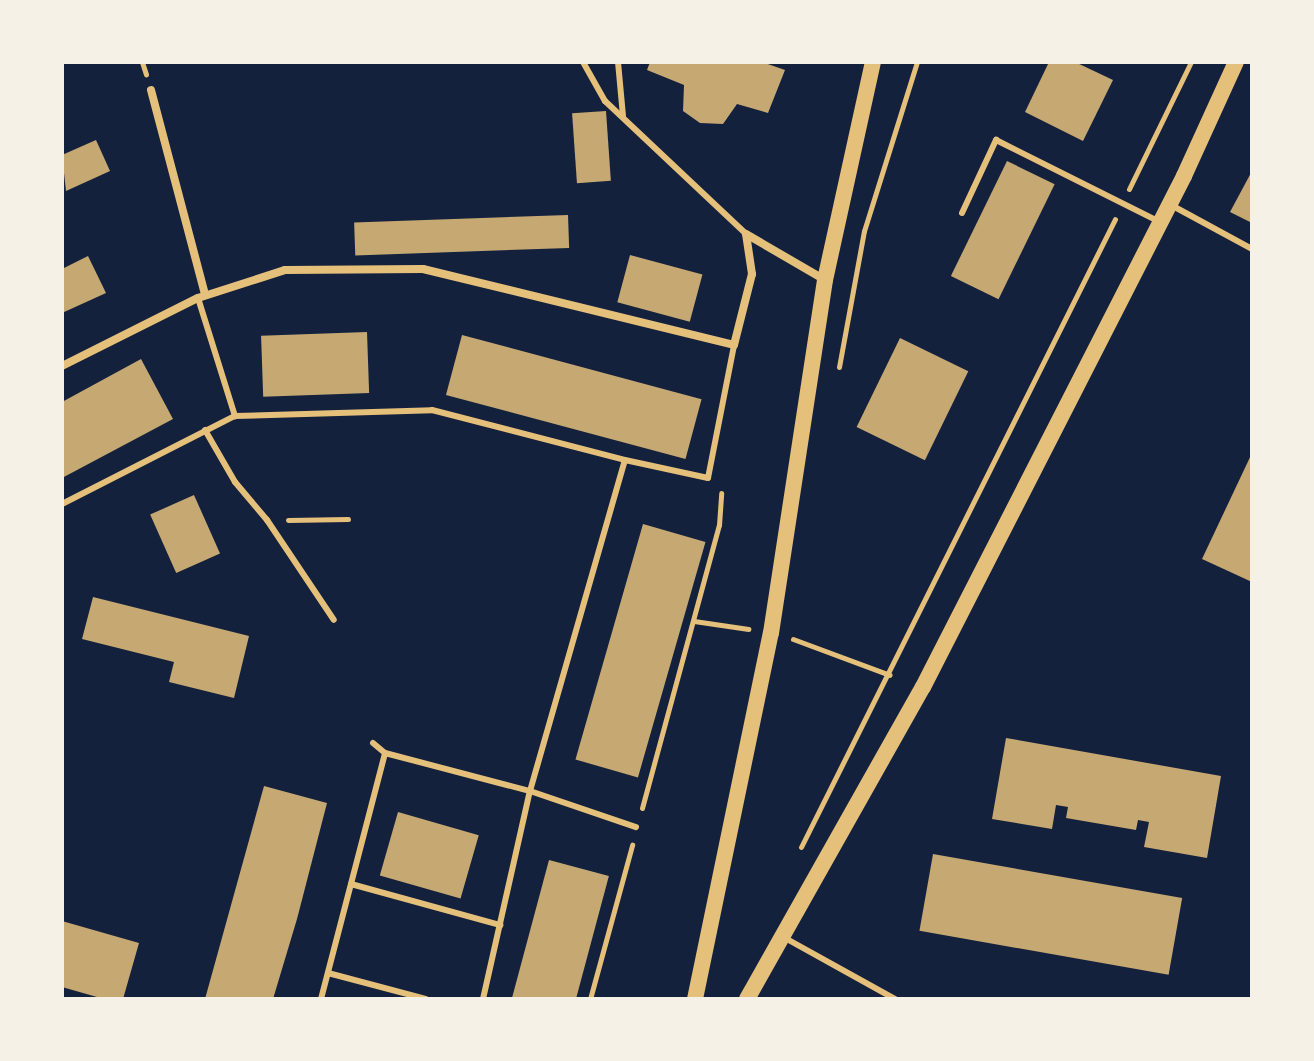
<!DOCTYPE html>
<style>
body{margin:0}
#map{position:relative;width:1314px;height:1061px;overflow:hidden;background:#14213d;font-family:"Alegreya Sans",sans-serif}
div>[style]{position:absolute}
.building>*{inset:0;background:#c6a872;transform-origin:0 0}
.path>*{height:5px;margin:-2.5px;padding:0 2.5px;transform-origin:2.5px;border-radius:2.5px;background:#e5c07b}
.service>*{height:6px;margin:-3px;padding:0 3px;transform-origin:3px;border-radius:3px;background:#e5c07b}
.minor>*{height:8px;margin:-4px;padding:0 4px;transform-origin:4px;border-radius:4px;background:#e5c07b}
.secondary>*{height:16px;margin:-8px;padding:0 8px;transform-origin:8px;border-radius:8px;background:#e5c07b}
span{translate:-50% -50%;white-space:nowrap;text-align:center;line-height:1.15;-webkit-text-stroke:8px #f6f1e7;paint-order:stroke}
.frame{position:absolute;inset:0;border:64px solid #f6f1e7;pointer-events:none}
</style>
<div id="map">
<div class="building">
<i style="clip-path:polygon(650px 62px,762px 62px,785px 70px,768px 113px,737px 104px,723px 124px,700px 123px,683px 111px,684px 85px,647px 70px)"></i>
<i style="clip-path:polygon(1049px 62px,1075px 62px,1113px 80px,1083px 141px,1025px 112px)"></i>
<i style="left:606px;top:111px;width:70px;height:34px;rotate:86deg"></i>
<i style="clip-path:polygon(96px 140px,110px 171px,66px 191px,62px 155px)"></i>
<i style="left:1007px;top:161px;width:53px;height:128px;rotate:26deg"></i>
<i style="clip-path:polygon(1252px 171px,1252px 223px,1230px 212px)"></i>
<i style="left:568px;top:215px;width:33px;height:214px;rotate:88deg"></i>
<i style="left:630px;top:255px;width:75px;height:49px;rotate:15deg"></i>
<i style="clip-path:polygon(88px 256px,106px 293px,62px 313px,62px 269px)"></i>
<i style="left:367px;top:332px;width:61px;height:106px;rotate:88deg"></i>
<i style="left:462px;top:335px;width:248px;height:62px;rotate:15deg"></i>
<i style="left:900px;top:338px;width:76px;height:99px;rotate:26deg"></i>
<i style="clip-path:polygon(141px 359px,173px 419px,62px 478px,62px 402px)"></i>
<i style="clip-path:polygon(1252px 453px,1252px 582px,1202px 559px)"></i>
<i style="left:194px;top:495px;width:64px;height:48px;rotate:66deg"></i>
<i style="left:643px;top:524px;width:65px;height:245px;rotate:16deg"></i>
<i style="clip-path:polygon(93px 597px,249px 636px,234px 698px,169px 682px,174px 662px,82px 639px)"></i>
<i style="clip-path:polygon(1006px 738px,1221px 776px,1207px 858px,1144px 847px,1149px 822px,1138px 820px,1136px 830px,1066px 818px,1068px 807px,1056px 805px,1052px 829px,992px 819px)"></i>
<i style="clip-path:polygon(264px 786px,327px 803px,297px 919px,273px 999px,205px 999px)"></i>
<i style="left:398px;top:812px;width:84px;height:66px;rotate:16deg"></i>
<i style="left:933px;top:854px;width:253px;height:78px;rotate:10deg"></i>
<i style="left:549px;top:860px;width:62px;height:144px;rotate:15deg"></i>
<i style="clip-path:polygon(62px 921px,139px 943px,123px 999px,104px 999px,62px 987px)"></i>
</div>
<div class="path">
<i style="left:142px;top:62px;width:13px;rotate:72deg"></i>
<i style="left:1129px;top:189px;width:141px;rotate:-64deg"></i>
<i style="left:839px;top:367px;width:138px;rotate:-79.6deg"></i>
<i style="left:864px;top:231px;width:177px;rotate:-72.6deg"></i>
<i style="left:288px;top:520px;width:60px;rotate:-1deg"></i>
<i style="left:694px;top:621px;width:55px;rotate:8.4deg"></i>
<i style="left:793px;top:639px;width:103px;rotate:20.4deg"></i>
<i style="left:642px;top:808px;width:293px;rotate:-74.8deg"></i>
<i style="left:719px;top:525px;width:32px;rotate:-86deg"></i>
<i style="left:801px;top:847px;width:702px;rotate:-63.43deg"></i>
<i style="left:590px;top:999px;width:160px;rotate:-74.7deg"></i>
</div>
<div class="service">
<i style="left:583px;top:62px;width:45px;rotate:60.6deg"></i>
<i style="left:605px;top:101px;width:194px;rotate:43.3deg"></i>
<i style="left:618px;top:62px;width:54px;rotate:84.7deg"></i>
<i style="left:1171px;top:205px;width:92px;rotate:28.5deg"></i>
<i style="left:962px;top:213px;width:81px;rotate:-65deg"></i>
<i style="left:996px;top:140px;width:183px;rotate:26.6deg"></i>
<i style="left:198px;top:298px;width:124px;rotate:72.6deg"></i>
<i style="left:205px;top:430px;width:60px;rotate:60deg"></i>
<i style="left:235px;top:482px;width:50px;rotate:49.9deg"></i>
<i style="left:267px;top:520px;width:120px;rotate:56.2deg"></i>
<i style="left:62px;top:504px;width:194px;rotate:-27deg"></i>
<i style="left:235px;top:416px;width:197px;rotate:-1.7deg"></i>
<i style="left:432px;top:410px;width:199px;rotate:14.5deg"></i>
<i style="left:373px;top:743px;width:16px;rotate:40deg"></i>
<i style="left:351px;top:884px;width:155px;rotate:15.4deg"></i>
<i style="left:785px;top:938px;width:126px;rotate:29deg"></i>
<i style="left:328px;top:973px;width:101px;rotate:14.9deg"></i>
<i style="left:321px;top:999px;width:254px;rotate:-75.4deg"></i>
<i style="left:385px;top:753px;width:150px;rotate:14.7deg"></i>
<i style="left:530px;top:791px;width:112px;rotate:18.8deg"></i>
<i style="left:483px;top:999px;width:213px;rotate:-77.3deg"></i>
<i style="left:530px;top:791px;width:344px;rotate:-74deg"></i>
<i style="left:625px;top:460px;width:85px;rotate:12.2deg"></i>
<i style="left:708px;top:478px;width:136px;rotate:-78.9deg"></i>
</div>
<div class="minor">
<i style="left:151px;top:90px;width:212px;rotate:75.2deg"></i>
<i style="left:62px;top:366px;width:152px;rotate:-26.6deg"></i>
<i style="left:198px;top:298px;width:91px;rotate:-17.8deg"></i>
<i style="left:285px;top:270px;width:138px;rotate:-0.4deg"></i>
<i style="left:423px;top:269px;width:320px;rotate:13.7deg"></i>
<i style="left:734px;top:345px;width:73px;rotate:-75.8deg"></i>
<i style="left:752px;top:274px;width:40px;rotate:-98.5deg"></i>
<i style="left:746px;top:234px;width:91px;rotate:30.2deg"></i>
</div>
<div class="secondary">
<i style="left:695px;top:999px;width:374px;rotate:-78.3deg"></i>
<i style="left:771px;top:633px;width:357px;rotate:-81.3deg"></i>
<i style="left:825px;top:280px;width:223px;rotate:-77.6deg"></i>
<i style="left:747px;top:999px;width:358px;rotate:-60.6deg"></i>
<i style="left:923px;top:687px;width:574px;rotate:-62.94deg"></i>
<i style="left:1184px;top:176px;width:125px;rotate:-65.5deg"></i>
</div>
<div class="frame"></div>
</div>
